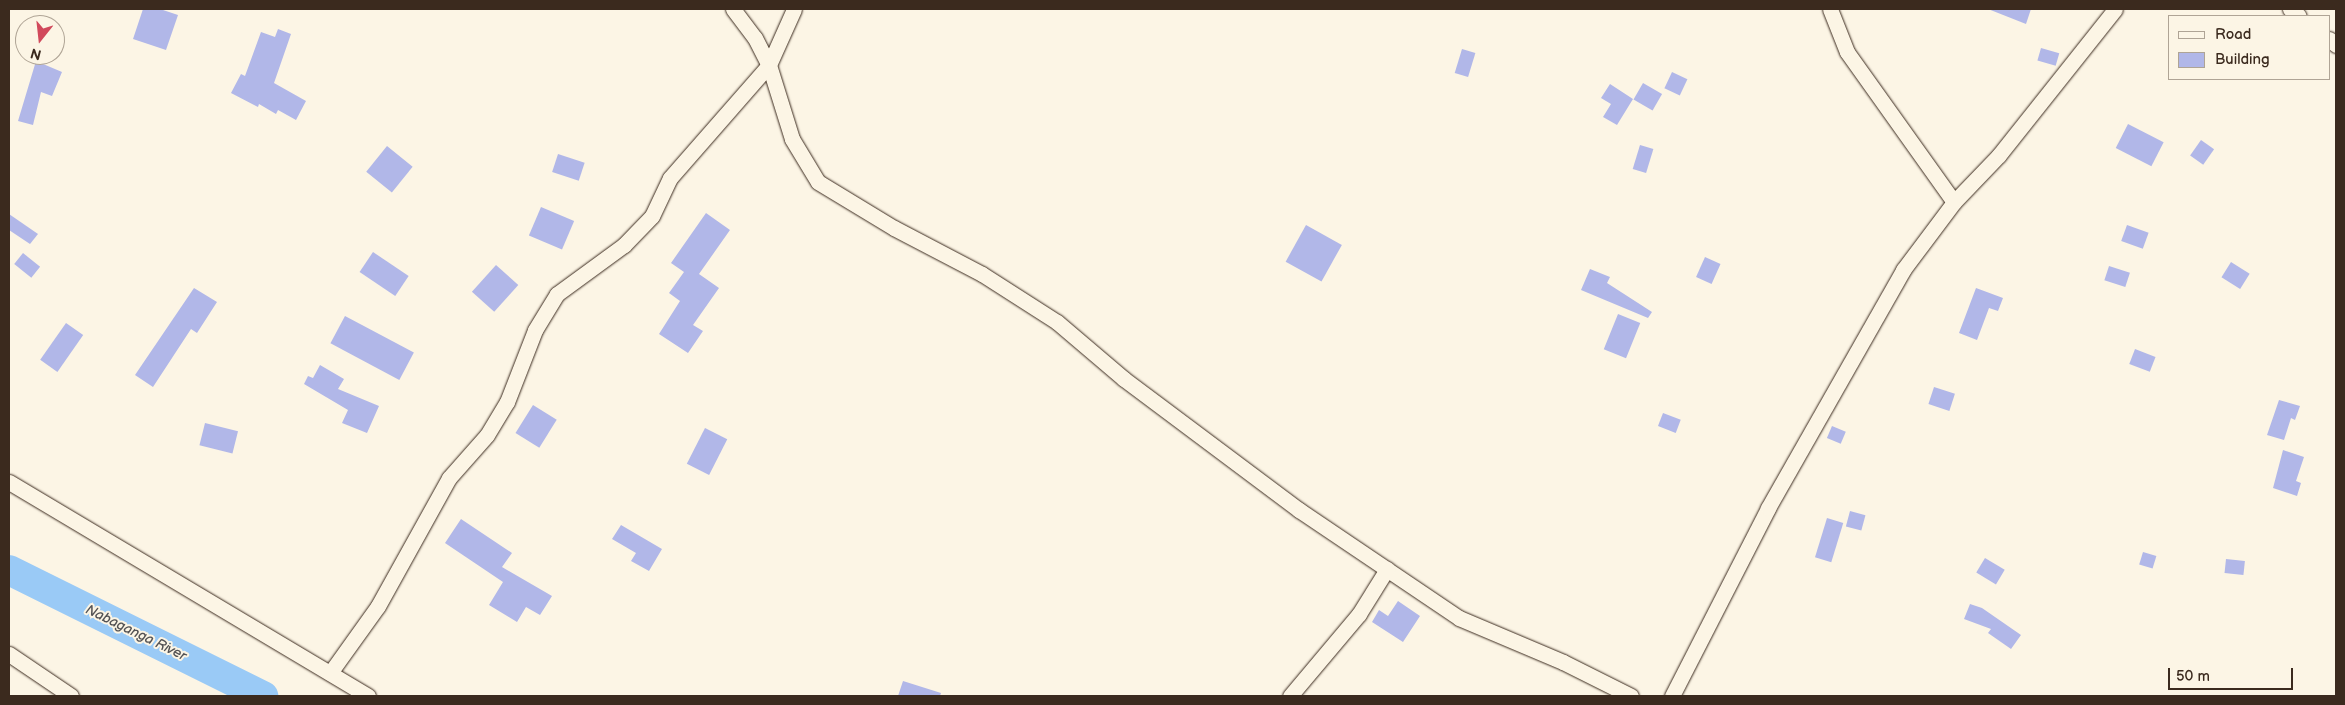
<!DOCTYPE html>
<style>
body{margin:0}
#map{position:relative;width:2345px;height:705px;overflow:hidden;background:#fcf5e5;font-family:"Balsamiq Sans",sans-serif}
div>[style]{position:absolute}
.river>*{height:30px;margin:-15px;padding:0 15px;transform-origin:15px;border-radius:15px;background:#9acaf6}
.building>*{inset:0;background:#b1b7e8;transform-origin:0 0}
.roads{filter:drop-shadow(0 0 1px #3b2a1e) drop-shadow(0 0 1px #3b2a1e)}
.street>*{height:15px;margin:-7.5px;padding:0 7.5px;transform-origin:7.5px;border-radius:7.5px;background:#fcf5e5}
span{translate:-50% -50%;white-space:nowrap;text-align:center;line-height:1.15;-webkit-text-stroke:4px #fcf5e5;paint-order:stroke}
.water-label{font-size:14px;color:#535254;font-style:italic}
.frame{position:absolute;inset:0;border:10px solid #3b2a1e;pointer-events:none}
.legend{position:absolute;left:2168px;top:15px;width:162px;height:65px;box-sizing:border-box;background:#fcf5e5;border:1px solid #afa495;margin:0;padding:6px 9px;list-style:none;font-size:15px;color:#3b2a1e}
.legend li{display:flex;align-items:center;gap:10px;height:25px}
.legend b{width:25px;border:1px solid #afa495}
.north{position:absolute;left:15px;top:15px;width:50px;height:50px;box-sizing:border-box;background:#fcf5e5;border:1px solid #afa495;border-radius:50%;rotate:196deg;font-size:14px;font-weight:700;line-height:20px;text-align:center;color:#3b2a1e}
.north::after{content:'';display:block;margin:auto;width:18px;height:22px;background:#d1495b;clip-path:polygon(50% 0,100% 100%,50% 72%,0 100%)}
.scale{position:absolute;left:2168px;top:668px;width:125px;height:22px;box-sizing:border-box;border:2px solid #3b2a1e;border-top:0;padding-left:6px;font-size:15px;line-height:18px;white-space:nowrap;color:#3b2a1e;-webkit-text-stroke:4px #fcf5e5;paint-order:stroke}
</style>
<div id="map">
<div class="river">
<i style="left:9px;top:570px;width:284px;rotate:26.4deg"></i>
</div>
<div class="building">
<i style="clip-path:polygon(143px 9px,160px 9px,178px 15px,166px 50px,133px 39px)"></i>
<i style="clip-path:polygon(1988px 9px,2031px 9px,2026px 24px)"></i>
<i style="clip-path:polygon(278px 29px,291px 34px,274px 83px,306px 101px,296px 120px,278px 110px,276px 114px,259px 104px,258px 107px,231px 93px,241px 74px,245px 76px,261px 32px,275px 37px)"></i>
<i style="left:2041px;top:48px;width:19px;height:13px;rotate:16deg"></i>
<i style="left:1462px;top:49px;width:14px;height:25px;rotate:17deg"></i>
<i style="clip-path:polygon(36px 61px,62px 72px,52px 96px,41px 92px,33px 125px,18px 121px)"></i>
<i style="left:1672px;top:72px;width:17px;height:18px;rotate:25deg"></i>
<i style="left:1643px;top:83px;width:22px;height:19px;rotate:30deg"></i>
<i style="clip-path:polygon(1610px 84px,1633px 99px,1617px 125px,1603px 117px,1611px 104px,1601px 98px)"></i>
<i style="left:2128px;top:124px;width:40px;height:27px;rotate:27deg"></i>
<i style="left:2201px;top:140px;width:16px;height:19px;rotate:35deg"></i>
<i style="left:1640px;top:145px;width:14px;height:25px;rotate:17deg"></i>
<i style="left:387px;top:146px;width:33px;height:33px;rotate:39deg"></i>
<i style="left:558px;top:154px;width:28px;height:19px;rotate:18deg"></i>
<i style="left:541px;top:207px;width:36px;height:31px;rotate:23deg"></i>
<i style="clip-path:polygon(706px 213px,730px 230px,699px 274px,719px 288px,693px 325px,703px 331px,688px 353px,659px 334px,680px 301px,669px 293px,684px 272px,671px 263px)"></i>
<i style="clip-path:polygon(9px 214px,38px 234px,30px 244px,9px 230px)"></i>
<i style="left:1306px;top:225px;width:41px;height:42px;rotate:29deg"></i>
<i style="left:2127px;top:225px;width:23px;height:17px;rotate:20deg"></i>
<i style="left:373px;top:252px;width:43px;height:24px;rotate:34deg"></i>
<i style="left:23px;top:253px;width:22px;height:14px;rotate:39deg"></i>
<i style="left:1705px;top:257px;width:17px;height:22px;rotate:24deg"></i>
<i style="left:2231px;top:262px;width:22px;height:18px;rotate:32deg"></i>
<i style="left:496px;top:265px;width:30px;height:36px;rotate:42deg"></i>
<i style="left:2109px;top:266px;width:22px;height:15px;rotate:18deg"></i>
<i style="clip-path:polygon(1590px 269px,1610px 277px,1607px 283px,1652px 312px,1648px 318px,1581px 290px)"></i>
<i style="clip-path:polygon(194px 288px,217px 302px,197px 333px,191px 329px,153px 387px,135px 375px)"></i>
<i style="clip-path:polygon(1976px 288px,2003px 298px,1998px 311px,1989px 308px,1977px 340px,1959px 333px)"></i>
<i style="left:1618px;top:314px;width:24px;height:38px;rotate:22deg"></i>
<i style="left:345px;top:316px;width:78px;height:31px;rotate:28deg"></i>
<i style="left:66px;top:323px;width:21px;height:45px;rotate:35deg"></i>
<i style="left:2135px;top:349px;width:22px;height:16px;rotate:21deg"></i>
<i style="clip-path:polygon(320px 365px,344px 379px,338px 389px,379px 406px,367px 433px,342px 423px,348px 410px,304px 384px,308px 376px,313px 378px)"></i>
<i style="left:1934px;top:387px;width:22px;height:18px;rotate:18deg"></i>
<i style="clip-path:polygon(2279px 400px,2300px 406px,2295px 420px,2291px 418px,2284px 440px,2267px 435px)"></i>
<i style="left:533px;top:405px;width:28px;height:33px;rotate:32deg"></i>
<i style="left:1663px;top:413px;width:19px;height:14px;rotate:21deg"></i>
<i style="left:205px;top:423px;width:34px;height:23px;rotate:14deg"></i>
<i style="left:1832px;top:426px;width:15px;height:13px;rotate:23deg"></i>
<i style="left:705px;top:428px;width:25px;height:40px;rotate:27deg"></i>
<i style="clip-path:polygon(2283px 450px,2304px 457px,2296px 481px,2301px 483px,2297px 496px,2273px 488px)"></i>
<i style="left:1850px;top:511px;width:16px;height:16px;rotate:15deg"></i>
<i style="left:1827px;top:518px;width:17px;height:41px;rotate:17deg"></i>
<i style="clip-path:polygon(461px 519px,512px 553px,502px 567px,552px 596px,540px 615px,526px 607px,517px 622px,489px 605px,503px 582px,445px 543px)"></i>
<i style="clip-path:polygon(621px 525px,662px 549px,649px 571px,631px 561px,636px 553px,612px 539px)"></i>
<i style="left:2143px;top:552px;width:14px;height:13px;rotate:17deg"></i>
<i style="left:1985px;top:558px;width:23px;height:17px;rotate:31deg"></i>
<i style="left:2226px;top:559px;width:19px;height:14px;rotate:6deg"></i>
<i style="clip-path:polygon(1398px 601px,1420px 616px,1403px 642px,1372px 622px,1379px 610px,1388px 616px)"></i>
<i style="clip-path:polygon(1970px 604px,1982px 608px,2021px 635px,2011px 649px,1988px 633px,1991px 629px,1964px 619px)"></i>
<i style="clip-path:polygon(903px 681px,941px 693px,940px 696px,898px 696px)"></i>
</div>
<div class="roads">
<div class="street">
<i style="left:733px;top:9px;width:36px;rotate:53deg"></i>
<i style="left:755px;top:38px;width:30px;rotate:63deg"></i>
<i style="left:769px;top:65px;width:77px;rotate:72.7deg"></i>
<i style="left:792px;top:139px;width:50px;rotate:58.8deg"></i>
<i style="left:818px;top:182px;width:89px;rotate:31.2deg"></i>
<i style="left:894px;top:228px;width:99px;rotate:27.6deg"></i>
<i style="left:982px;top:274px;width:89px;rotate:32.6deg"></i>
<i style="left:1057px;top:322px;width:88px;rotate:40.4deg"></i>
<i style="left:1124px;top:379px;width:219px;rotate:36.8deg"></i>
<i style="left:1299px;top:510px;width:193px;rotate:34deg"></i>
<i style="left:1459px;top:618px;width:113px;rotate:22.9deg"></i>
<i style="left:1563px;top:662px;width:76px;rotate:26.6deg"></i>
<i style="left:1830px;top:9px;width:46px;rotate:68.4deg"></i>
<i style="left:1847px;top:52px;width:184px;rotate:54.5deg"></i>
<i style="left:2290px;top:9px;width:11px;rotate:38deg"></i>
<i style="left:2329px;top:39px;width:9px;rotate:41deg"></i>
<i style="left:9px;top:482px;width:418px;rotate:30.8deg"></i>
<i style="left:9px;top:654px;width:75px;rotate:34.1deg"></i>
<i style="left:330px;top:673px;width:82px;rotate:-54.4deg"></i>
<i style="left:378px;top:606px;width:146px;rotate:-61deg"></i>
<i style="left:449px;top:478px;width:57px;rotate:-48.5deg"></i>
<i style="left:487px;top:435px;width:39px;rotate:-59deg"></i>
<i style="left:507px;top:402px;width:77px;rotate:-68.7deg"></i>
<i style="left:535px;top:330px;width:42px;rotate:-58.6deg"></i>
<i style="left:557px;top:294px;width:83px;rotate:-36.2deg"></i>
<i style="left:624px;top:245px;width:40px;rotate:-46deg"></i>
<i style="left:652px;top:216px;width:42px;rotate:-64.7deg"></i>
<i style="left:670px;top:178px;width:150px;rotate:-48.8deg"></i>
<i style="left:769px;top:65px;width:61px;rotate:-65.9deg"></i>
<i style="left:1290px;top:696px;width:107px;rotate:-49.9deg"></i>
<i style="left:1359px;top:614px;width:53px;rotate:-58.1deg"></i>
<i style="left:1672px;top:696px;width:211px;rotate:-62.9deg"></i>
<i style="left:1768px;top:508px;width:274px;rotate:-60.4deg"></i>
<i style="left:1903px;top:270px;width:85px;rotate:-53.1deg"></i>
<i style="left:1954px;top:202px;width:65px;rotate:-46.2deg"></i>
<i style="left:1999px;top:155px;width:186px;rotate:-51.5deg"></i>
</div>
</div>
<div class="water-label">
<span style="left:136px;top:633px;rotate:26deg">Nabaganga River</span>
</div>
<div class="frame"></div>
<ul class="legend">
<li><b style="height:6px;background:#fcf5e5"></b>Road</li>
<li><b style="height:14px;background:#b1b7e8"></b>Building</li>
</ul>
<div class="north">N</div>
<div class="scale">50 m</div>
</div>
